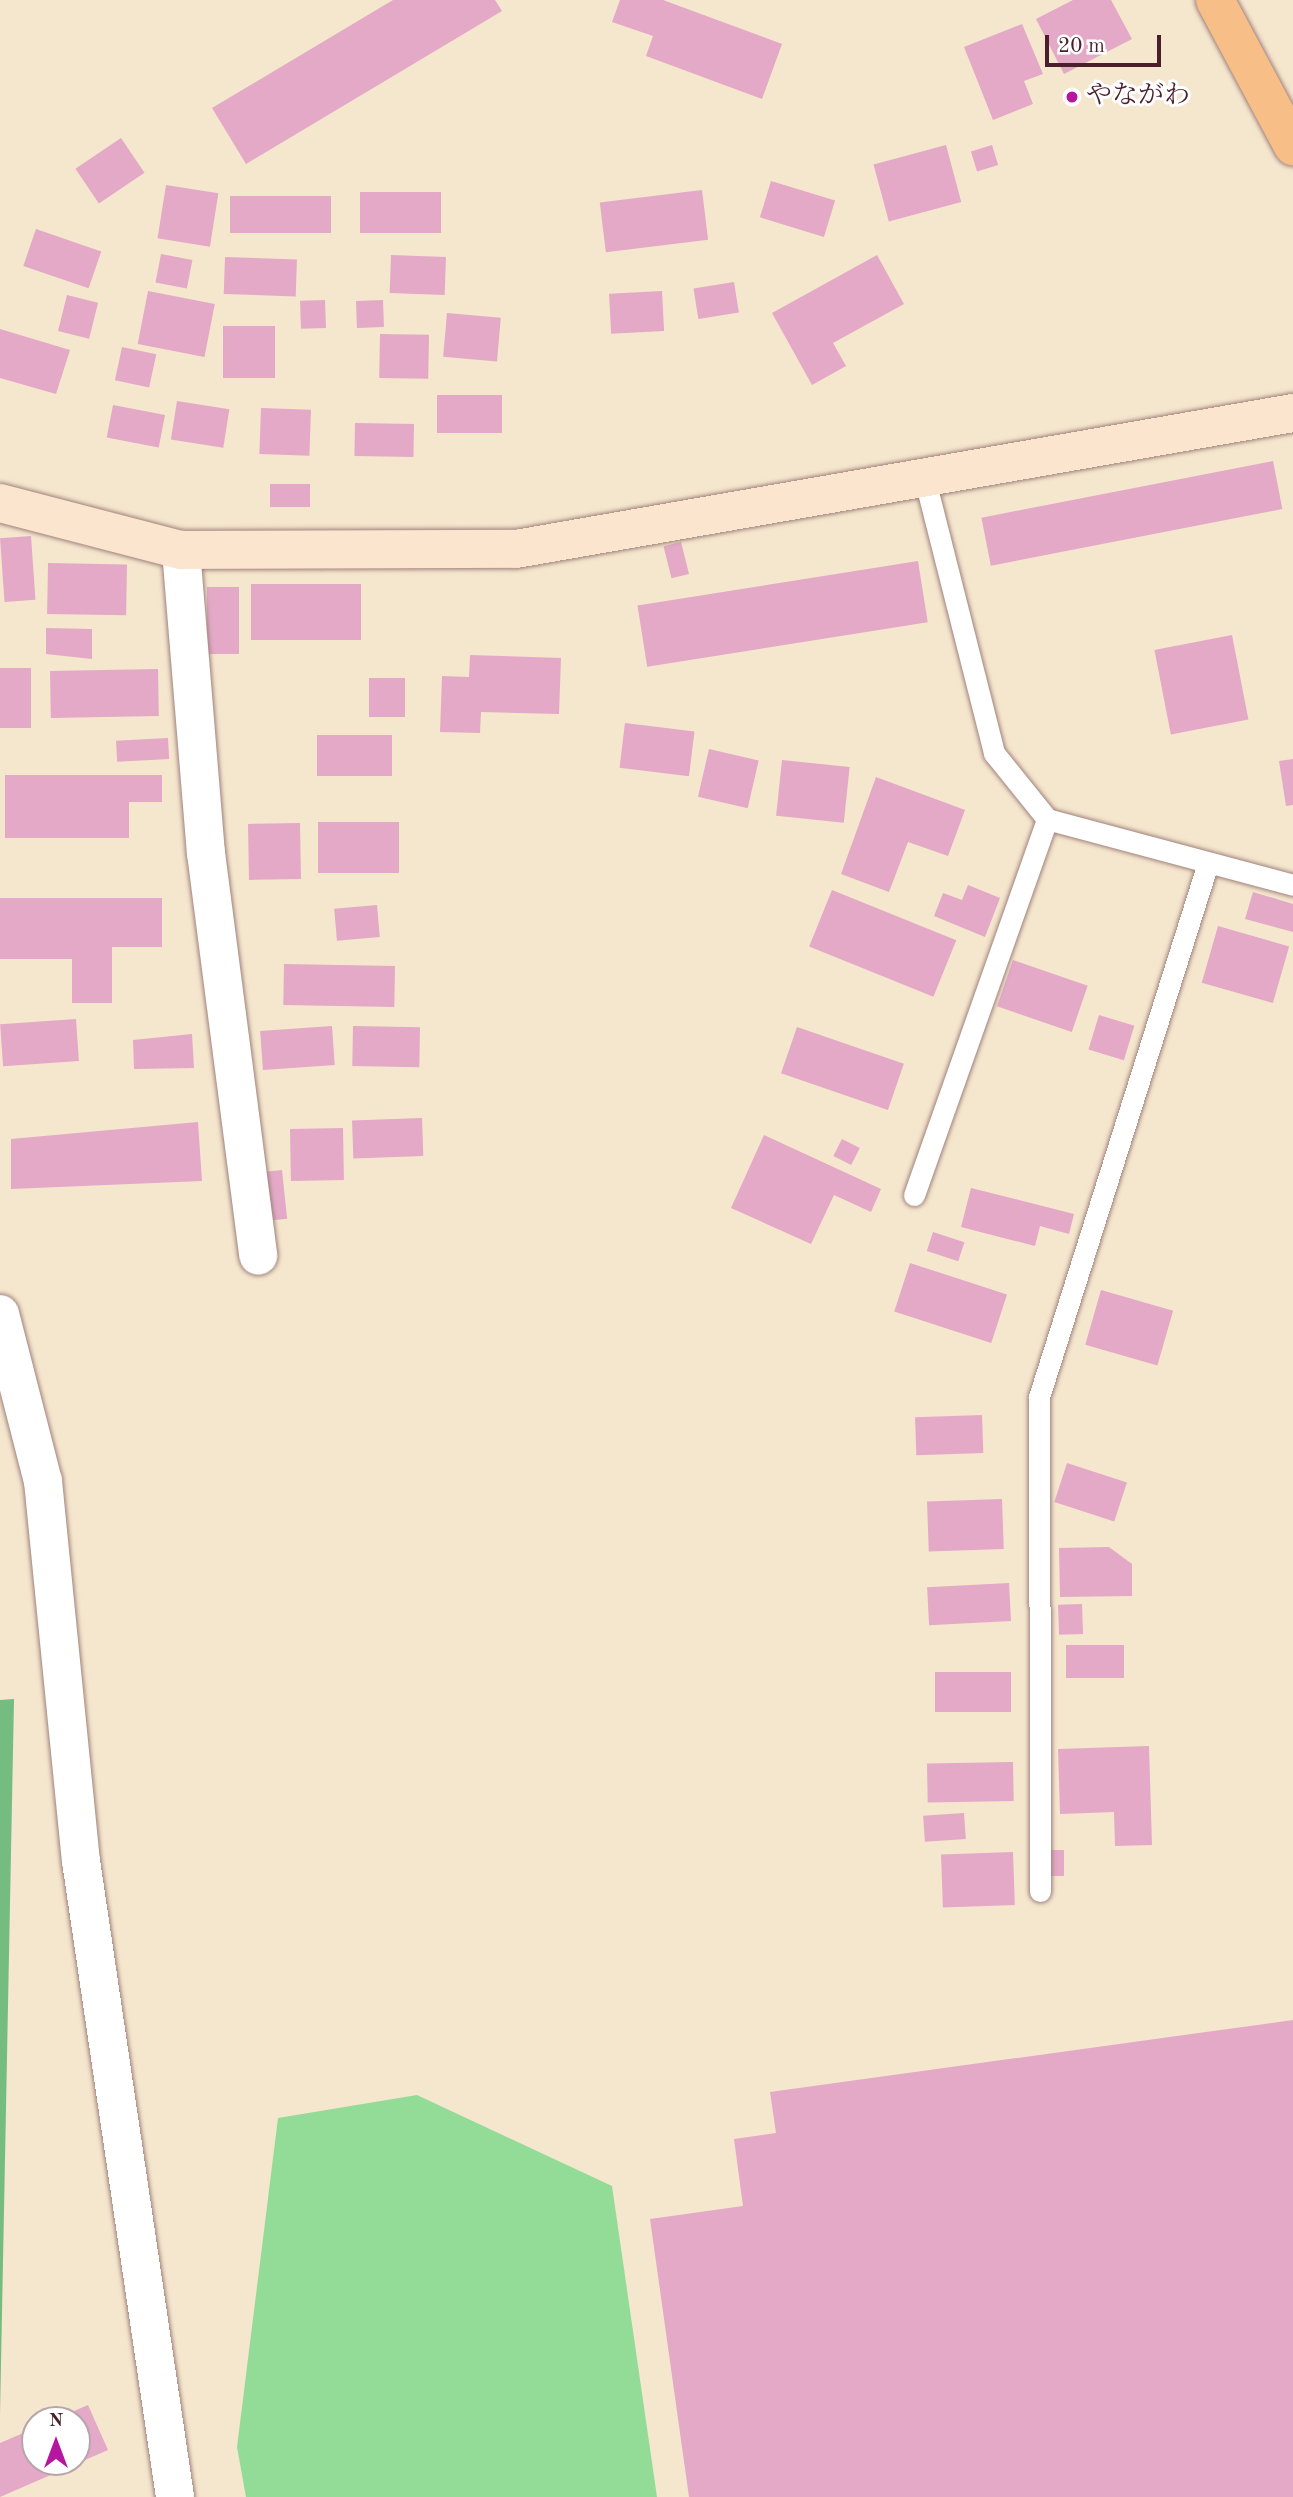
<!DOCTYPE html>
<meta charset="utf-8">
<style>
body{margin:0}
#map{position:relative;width:1293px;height:2497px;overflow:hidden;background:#f5e6ce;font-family:"Old Standard TT","Noto Serif JP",serif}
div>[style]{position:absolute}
.green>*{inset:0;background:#92dc98}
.forest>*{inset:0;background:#75bc80}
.building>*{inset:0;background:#e3a9c7;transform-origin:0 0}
.roads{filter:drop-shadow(0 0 2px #a0827c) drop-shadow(0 0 2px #a0827c)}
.lane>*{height:21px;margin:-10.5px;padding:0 10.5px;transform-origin:10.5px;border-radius:10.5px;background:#fff}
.street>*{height:38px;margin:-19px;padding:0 19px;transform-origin:19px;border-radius:19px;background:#fff}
.secondary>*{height:38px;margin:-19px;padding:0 19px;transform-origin:19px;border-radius:19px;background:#fce5cf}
.highway>*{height:38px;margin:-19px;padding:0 19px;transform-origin:19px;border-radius:19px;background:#f7be88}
.dots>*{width:19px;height:19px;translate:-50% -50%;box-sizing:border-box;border:4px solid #fff;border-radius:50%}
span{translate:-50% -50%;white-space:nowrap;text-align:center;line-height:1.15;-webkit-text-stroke:6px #fff;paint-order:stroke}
.poi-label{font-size:26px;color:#4a1f2b}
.left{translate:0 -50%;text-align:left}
.north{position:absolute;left:21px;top:2406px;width:70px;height:70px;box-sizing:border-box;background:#fff;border:2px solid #b7a5aa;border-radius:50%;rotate:0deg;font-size:19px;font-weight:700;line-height:28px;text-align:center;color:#4a1f2b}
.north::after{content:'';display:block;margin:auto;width:24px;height:32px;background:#b5179e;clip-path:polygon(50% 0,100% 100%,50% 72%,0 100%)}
.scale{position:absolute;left:1045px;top:35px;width:116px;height:32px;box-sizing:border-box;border:4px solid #4a1f2b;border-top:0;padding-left:9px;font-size:21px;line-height:24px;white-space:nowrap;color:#4a1f2b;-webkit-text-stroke:5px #fff;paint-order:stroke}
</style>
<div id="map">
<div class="green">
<i style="clip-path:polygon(417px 2095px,612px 2186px,657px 2497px,246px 2497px,237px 2447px,278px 2118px)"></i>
</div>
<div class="forest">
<i style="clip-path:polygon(14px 1699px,0 2415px,0 1700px)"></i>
</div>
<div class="building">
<i style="clip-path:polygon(393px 0,495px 0,502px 11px,246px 164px,212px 108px)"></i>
<i style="clip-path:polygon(620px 0,663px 0,782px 44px,762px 99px,646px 56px,653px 36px,612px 22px)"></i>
<i style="clip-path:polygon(1073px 0,1111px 0,1132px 39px,1064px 74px,1036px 19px)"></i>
<i style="clip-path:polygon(1022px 24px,1043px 74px,1024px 81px,1033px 104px,993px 120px,964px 47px)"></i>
<i style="left:121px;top:138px;width:42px;height:55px;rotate:56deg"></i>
<i style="left:946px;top:145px;width:59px;height:75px;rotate:75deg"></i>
<i style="left:992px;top:145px;width:21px;height:22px;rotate:73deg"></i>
<i style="left:771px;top:181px;width:67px;height:38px;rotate:17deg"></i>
<i style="left:166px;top:185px;width:53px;height:54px;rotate:9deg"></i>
<i style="left:702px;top:190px;width:50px;height:103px;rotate:83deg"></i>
<i style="left:360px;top:192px;width:81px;height:41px"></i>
<i style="left:230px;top:196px;width:101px;height:37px"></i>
<i style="left:36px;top:229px;width:69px;height:39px;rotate:19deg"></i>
<i style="left:161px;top:254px;width:32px;height:29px;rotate:11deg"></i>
<i style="left:391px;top:255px;width:55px;height:38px;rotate:2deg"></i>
<i style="clip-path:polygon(877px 255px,904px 304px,833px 343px,846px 366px,812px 385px,772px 313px)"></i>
<i style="left:225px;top:257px;width:72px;height:37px;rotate:2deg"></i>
<i style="left:734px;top:282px;width:31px;height:41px;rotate:81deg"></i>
<i style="left:148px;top:291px;width:68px;height:54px;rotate:11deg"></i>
<i style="left:662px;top:291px;width:40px;height:53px;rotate:87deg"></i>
<i style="left:67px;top:295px;width:32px;height:37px;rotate:14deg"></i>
<i style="left:325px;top:300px;width:28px;height:25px;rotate:88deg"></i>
<i style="left:383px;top:300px;width:27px;height:27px;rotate:88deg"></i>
<i style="left:447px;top:313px;width:54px;height:44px;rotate:5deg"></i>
<i style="left:275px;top:326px;width:52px;height:52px;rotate:90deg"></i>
<i style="clip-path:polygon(0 329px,70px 350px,56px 394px,0 378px)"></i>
<i style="left:380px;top:334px;width:49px;height:44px;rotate:1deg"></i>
<i style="left:122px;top:347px;width:35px;height:34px;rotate:12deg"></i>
<i style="left:502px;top:395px;width:38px;height:65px;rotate:90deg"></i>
<i style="left:177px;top:401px;width:53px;height:39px;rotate:9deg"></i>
<i style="left:113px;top:405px;width:53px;height:33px;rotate:11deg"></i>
<i style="left:261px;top:408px;width:50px;height:46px;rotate:2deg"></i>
<i style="left:355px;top:423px;width:59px;height:33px;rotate:1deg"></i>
<i style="left:1273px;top:461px;width:49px;height:297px;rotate:79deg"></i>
<i style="left:310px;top:484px;width:23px;height:40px;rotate:90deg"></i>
<i style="left:31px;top:536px;width:64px;height:31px;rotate:86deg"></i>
<i style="left:681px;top:542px;width:33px;height:18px;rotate:76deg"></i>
<i style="left:918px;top:561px;width:62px;height:284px;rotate:81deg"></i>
<i style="left:48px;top:563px;width:79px;height:51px;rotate:1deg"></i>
<i style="left:251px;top:584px;width:110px;height:56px"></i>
<i style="left:207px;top:587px;width:32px;height:67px"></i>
<i style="clip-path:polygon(46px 628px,92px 629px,92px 659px,46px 654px)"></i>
<i style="left:1232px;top:635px;width:86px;height:79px;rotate:79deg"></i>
<i style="clip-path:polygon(470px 655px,561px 658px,559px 714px,481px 712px,480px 733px,440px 732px,442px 676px,469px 677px)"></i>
<i style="left:0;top:668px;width:31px;height:60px"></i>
<i style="left:158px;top:669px;width:47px;height:108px;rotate:89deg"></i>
<i style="left:369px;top:678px;width:36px;height:39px"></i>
<i style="left:625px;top:723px;width:70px;height:45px;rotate:7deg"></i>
<i style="left:317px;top:735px;width:75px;height:41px"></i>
<i style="left:168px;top:738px;width:21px;height:52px;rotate:87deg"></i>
<i style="left:709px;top:749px;width:51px;height:49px;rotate:13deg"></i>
<i style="clip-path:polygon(1293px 759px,1293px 805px,1286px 806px,1279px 761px)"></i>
<i style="left:782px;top:760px;width:68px;height:56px;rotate:6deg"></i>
<i style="clip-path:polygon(5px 775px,162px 775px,162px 802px,129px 802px,129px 838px,5px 838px)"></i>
<i style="clip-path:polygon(876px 777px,965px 810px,948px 856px,908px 842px,889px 892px,841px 874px)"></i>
<i style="left:318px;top:822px;width:81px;height:51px"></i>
<i style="left:300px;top:823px;width:56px;height:52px;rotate:89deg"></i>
<i style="clip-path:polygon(968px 885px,1000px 898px,985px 937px,934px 916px,943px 893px,962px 900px)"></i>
<i style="left:832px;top:890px;width:134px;height:61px;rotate:22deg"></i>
<i style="clip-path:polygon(1253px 892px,1293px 904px,1293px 932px,1245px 919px)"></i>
<i style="clip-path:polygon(0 898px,162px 898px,162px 947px,112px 947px,112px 1003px,72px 1003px,72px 959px,0 959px)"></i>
<i style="left:377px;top:905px;width:32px;height:43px;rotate:85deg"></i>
<i style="left:1218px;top:926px;width:74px;height:59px;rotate:16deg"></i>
<i style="left:1013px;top:960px;width:79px;height:49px;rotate:19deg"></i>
<i style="left:284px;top:964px;width:111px;height:41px;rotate:1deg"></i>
<i style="left:1099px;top:1015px;width:37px;height:36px;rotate:17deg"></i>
<i style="left:76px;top:1019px;width:42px;height:76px;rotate:86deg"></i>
<i style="left:332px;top:1026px;width:39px;height:72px;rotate:86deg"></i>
<i style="left:353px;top:1026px;width:67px;height:40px;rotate:1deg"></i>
<i style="left:797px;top:1027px;width:113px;height:49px;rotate:19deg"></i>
<i style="clip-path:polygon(192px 1034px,194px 1068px,134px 1069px,133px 1040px)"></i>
<i style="left:422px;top:1118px;width:38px;height:70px;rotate:88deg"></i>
<i style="clip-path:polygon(198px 1122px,202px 1181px,11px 1189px,11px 1139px)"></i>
<i style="left:343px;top:1128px;width:52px;height:53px;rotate:89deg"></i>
<i style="clip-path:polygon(764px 1135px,881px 1189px,871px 1212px,834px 1195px,811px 1244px,731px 1208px)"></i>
<i style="left:842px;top:1139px;width:20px;height:19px;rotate:27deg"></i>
<i style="left:282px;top:1170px;width:49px;height:19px;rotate:84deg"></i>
<i style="clip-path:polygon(971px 1188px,1074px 1214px,1069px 1234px,1040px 1226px,1035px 1246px,961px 1227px)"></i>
<i style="left:933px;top:1232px;width:33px;height:20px;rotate:18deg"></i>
<i style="left:910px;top:1263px;width:102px;height:51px;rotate:18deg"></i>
<i style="left:1101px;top:1290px;width:75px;height:57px;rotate:16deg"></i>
<i style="left:982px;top:1415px;width:38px;height:67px;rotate:88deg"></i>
<i style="left:1067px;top:1463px;width:63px;height:41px;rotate:18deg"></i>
<i style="left:1002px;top:1499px;width:50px;height:75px;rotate:88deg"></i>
<i style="clip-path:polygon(1109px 1547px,1132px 1564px,1132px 1596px,1060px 1597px,1059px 1548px)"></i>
<i style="left:1009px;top:1583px;width:38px;height:82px;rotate:87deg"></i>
<i style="left:1082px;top:1604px;width:30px;height:24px;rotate:88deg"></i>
<i style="left:1124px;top:1645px;width:33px;height:58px;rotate:90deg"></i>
<i style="left:1011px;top:1672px;width:40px;height:76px;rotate:90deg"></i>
<i style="clip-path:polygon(1149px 1746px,1152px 1845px,1115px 1846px,1114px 1812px,1060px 1814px,1058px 1749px)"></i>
<i style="left:1013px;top:1762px;width:39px;height:86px;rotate:89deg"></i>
<i style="left:964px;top:1813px;width:26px;height:41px;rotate:86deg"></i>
<i style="left:1043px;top:1850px;width:21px;height:26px"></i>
<i style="left:1013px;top:1852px;width:53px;height:72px;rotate:88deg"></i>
<i style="clip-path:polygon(1293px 2020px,1293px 2497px,689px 2497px,650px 2219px,743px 2206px,734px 2139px,776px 2133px,770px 2092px)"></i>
<i style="clip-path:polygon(88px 2405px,108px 2450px,0 2497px,0 2443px,35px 2428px,35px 2462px,77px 2462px,77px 2420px,53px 2420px)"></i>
</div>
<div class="roads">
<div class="lane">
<i style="left:925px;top:480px;width:282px;rotate:75.8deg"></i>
<i style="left:994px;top:753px;width:85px;rotate:51.2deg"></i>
<i style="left:1047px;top:819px;width:255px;rotate:15deg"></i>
<i style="left:914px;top:1195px;width:399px;rotate:-70.5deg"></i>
<i style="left:1040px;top:1891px;width:494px;rotate:-90.1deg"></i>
<i style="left:1039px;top:1397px;width:560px;rotate:-72.44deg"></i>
</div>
<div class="street">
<i style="left:181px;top:550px;width:304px;rotate:85.3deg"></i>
<i style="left:206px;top:853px;width:406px;rotate:82.6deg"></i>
<i style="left:0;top:1314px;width:172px;rotate:75.6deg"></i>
<i style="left:43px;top:1481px;width:382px;rotate:84.3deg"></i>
<i style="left:81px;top:1861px;width:643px;rotate:81.59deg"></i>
</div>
<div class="secondary">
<i style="left:0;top:503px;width:187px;rotate:14.6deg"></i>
<i style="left:181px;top:550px;width:335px;rotate:-0.2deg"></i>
<i style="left:516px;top:549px;width:789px;rotate:-9.93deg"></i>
</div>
<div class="highway">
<i style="left:1215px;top:0;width:166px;rotate:61.9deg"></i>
</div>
</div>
<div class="dots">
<i style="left:1072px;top:97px;background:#b5179e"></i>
</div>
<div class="poi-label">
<span class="left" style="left:1086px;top:97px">やながわ</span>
</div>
<div class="north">N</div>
<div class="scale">20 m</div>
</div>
